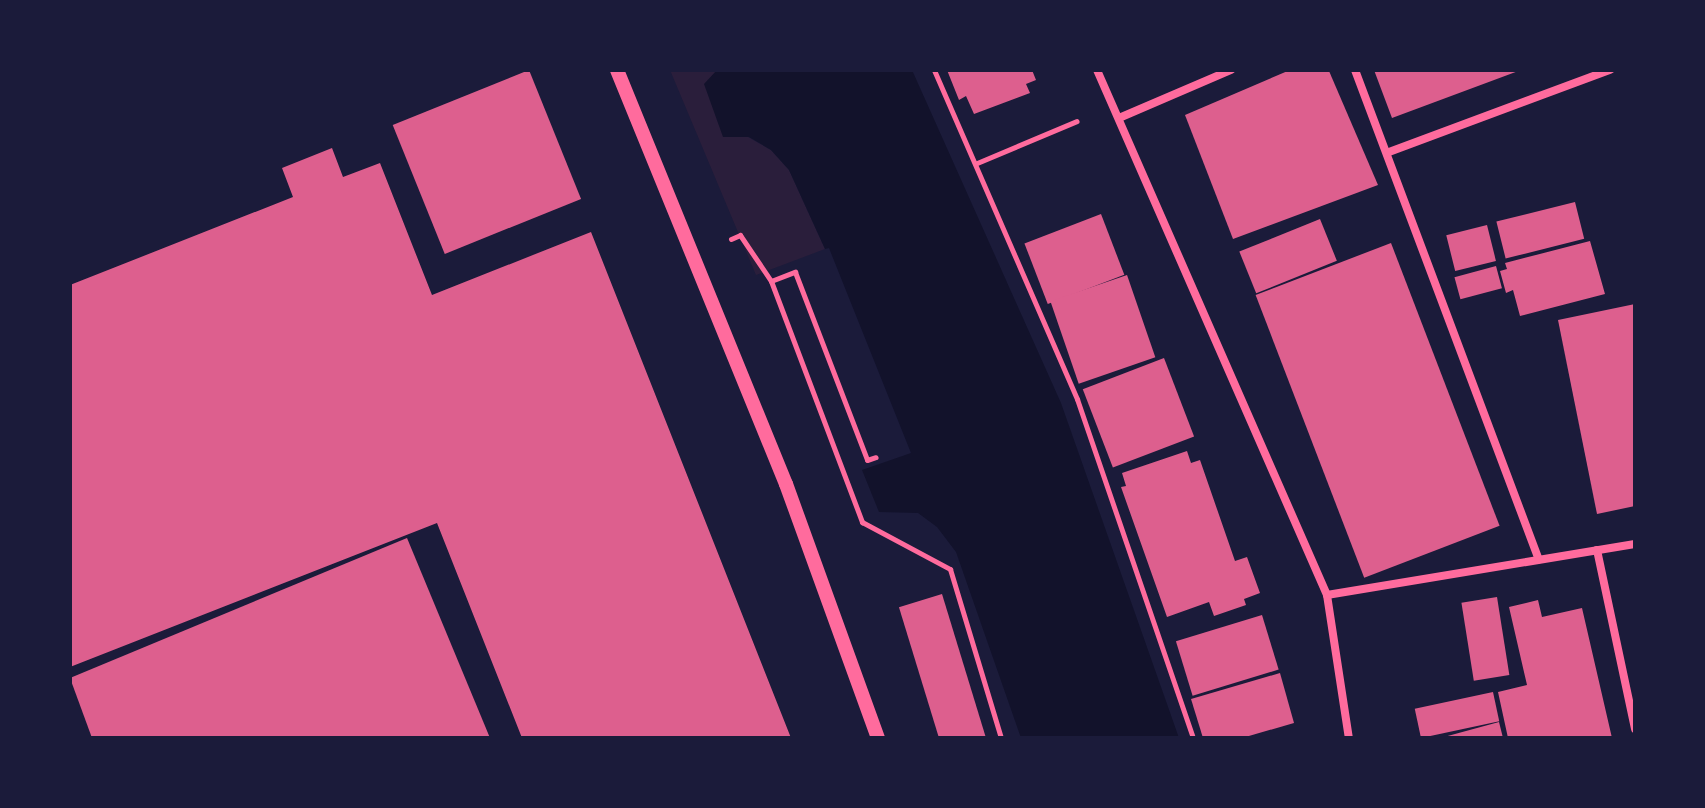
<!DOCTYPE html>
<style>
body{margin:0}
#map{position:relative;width:1705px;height:808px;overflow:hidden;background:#1b1b3a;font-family:Overpass,sans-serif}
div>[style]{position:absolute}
.green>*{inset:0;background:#2a1e3b}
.water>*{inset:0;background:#12122b}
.building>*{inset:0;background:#dd5f8e;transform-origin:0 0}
.path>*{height:5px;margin:-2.5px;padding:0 2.5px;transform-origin:2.5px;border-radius:2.5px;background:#ff6b9d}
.minor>*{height:8px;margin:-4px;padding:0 4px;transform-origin:4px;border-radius:4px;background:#ff6b9d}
.tertiary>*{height:14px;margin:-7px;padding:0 7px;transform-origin:7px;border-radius:7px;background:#ff6b9d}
span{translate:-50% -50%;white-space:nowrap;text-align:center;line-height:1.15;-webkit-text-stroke:7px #1b1b3a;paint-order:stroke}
.frame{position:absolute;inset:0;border:72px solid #1b1b3a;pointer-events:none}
</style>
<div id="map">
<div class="green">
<i style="clip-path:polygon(670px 70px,717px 70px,748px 137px,771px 150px,789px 170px,825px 249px,756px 275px)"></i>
</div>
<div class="water">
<i style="clip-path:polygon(717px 70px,912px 70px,1061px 403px,1179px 738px,1021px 738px,956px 552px,937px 527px,918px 513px,879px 512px,862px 470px,911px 453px,829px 248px,825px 249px,789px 170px,771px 150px,749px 137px,723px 137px,704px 84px)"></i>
</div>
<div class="building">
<i style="left:529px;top:70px;width:139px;height:147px;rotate:68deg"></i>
<i style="clip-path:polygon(947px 70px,1032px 70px,1036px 80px,1026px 84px,1030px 93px,974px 114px,966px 96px,959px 100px)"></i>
<i style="clip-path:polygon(1290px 70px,1329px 71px,1378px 185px,1233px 239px,1185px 115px)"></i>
<i style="clip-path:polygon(1374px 70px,1521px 70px,1392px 118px)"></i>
<i style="clip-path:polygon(332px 148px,343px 177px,380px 163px,432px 295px,591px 232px,791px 738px,522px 738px,437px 523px,70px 667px,70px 285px,293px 197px,282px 168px)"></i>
<i style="left:1575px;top:202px;width:38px;height:81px;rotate:76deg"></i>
<i style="left:1101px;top:214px;width:65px;height:82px;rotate:69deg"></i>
<i style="left:1320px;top:219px;width:45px;height:87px;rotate:68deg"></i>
<i style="left:1487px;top:225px;width:37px;height:42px;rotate:76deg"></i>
<i style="clip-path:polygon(1590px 241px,1605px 294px,1520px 316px,1513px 290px,1506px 293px,1500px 271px,1507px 269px,1505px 263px)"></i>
<i style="left:1391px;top:243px;width:303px;height:145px;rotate:69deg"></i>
<i style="left:1496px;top:266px;width:23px;height:43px;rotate:75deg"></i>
<i style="left:1127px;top:275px;width:87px;height:81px;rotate:71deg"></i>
<i style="clip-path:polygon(1635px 304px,1635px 506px,1597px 514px,1558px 320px)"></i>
<i style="left:1164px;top:358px;width:84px;height:87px;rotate:69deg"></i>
<i style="clip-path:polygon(1187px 451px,1191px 463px,1200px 460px,1235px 561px,1247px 557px,1260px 593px,1244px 599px,1246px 605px,1214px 616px,1209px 602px,1167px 617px,1121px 487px,1126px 486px,1122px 473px)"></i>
<i style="clip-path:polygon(407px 538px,490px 738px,92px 738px,70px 678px)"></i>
<i style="left:942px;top:594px;width:151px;height:45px;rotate:73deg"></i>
<i style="left:1497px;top:597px;width:79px;height:36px;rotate:81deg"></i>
<i style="clip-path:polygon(1538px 600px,1542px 617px,1582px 608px,1612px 738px,1508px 738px,1498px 692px,1527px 685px,1509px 607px)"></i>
<i style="left:1262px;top:615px;width:57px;height:90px;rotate:73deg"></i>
<i style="clip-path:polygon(1280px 673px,1294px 723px,1242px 738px,1203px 738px,1191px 699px)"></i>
<i style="left:1493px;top:692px;width:30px;height:80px;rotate:78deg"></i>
<i style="clip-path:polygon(1499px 722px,1503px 738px,1444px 738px,1444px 737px)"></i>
</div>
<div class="path">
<i style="left:934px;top:70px;width:359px;rotate:66.5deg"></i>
<i style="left:1077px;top:399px;width:358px;rotate:71.1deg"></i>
<i style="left:977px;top:163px;width:108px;rotate:-22.8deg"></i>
<i style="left:731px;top:239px;width:10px;rotate:-24deg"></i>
<i style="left:740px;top:235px;width:55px;rotate:56deg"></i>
<i style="left:771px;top:281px;width:258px;rotate:69.3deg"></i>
<i style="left:862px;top:522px;width:100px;rotate:28.1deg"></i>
<i style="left:950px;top:569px;width:177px;rotate:73.2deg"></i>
<i style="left:771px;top:281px;width:26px;rotate:-21deg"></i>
<i style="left:795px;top:272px;width:201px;rotate:69deg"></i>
<i style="left:867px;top:460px;width:9px;rotate:-18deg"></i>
</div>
<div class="minor">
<i style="left:1097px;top:70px;width:573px;rotate:66.34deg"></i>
<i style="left:1327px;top:595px;width:145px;rotate:81.3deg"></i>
<i style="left:1355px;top:70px;width:523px;rotate:69.42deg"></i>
<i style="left:1119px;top:118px;width:122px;rotate:-23.2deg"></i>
<i style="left:1389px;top:152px;width:236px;rotate:-20.4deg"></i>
<i style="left:1597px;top:550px;width:183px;rotate:78deg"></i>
<i style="left:1327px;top:595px;width:312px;rotate:-9.4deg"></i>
</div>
<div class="tertiary">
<i style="left:617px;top:70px;width:447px;rotate:67.8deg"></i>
<i style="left:786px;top:484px;width:270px;rotate:70.1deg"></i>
</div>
<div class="frame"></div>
</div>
